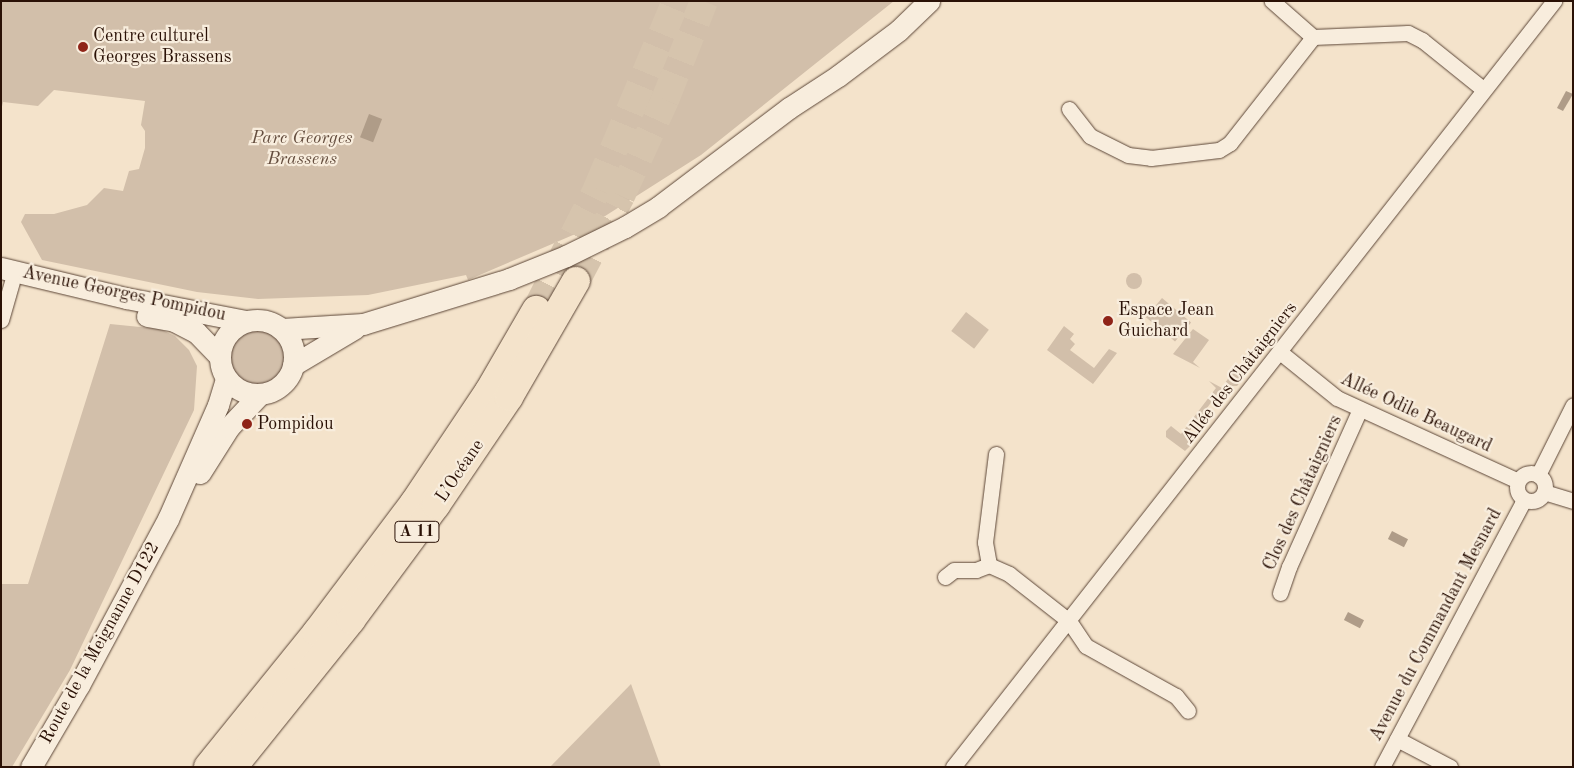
<!DOCTYPE html>
<meta charset="utf-8">
<style>
body{margin:0}
#map{position:relative;width:1574px;height:768px;overflow:hidden;background:#f4e3cb;font-family:"Old Standard TT",serif}
div>[style]{position:absolute}
.green>*{inset:0;background:#d2bfaa;transform-origin:0 0}
.round{border-radius:50%}
.water>*{inset:0;background:#af9c88;transform-origin:0 0}
.highway-tunnel>*{height:28px;margin-top:-14px;transform-origin:0;background:repeating-linear-gradient(90deg,#d6c4ad 0 28px,transparent 0 42px)}
.roads{filter:drop-shadow(0 0 1px #5c4637) drop-shadow(0 0 1px #5c4637)}
.street>*{height:15px;margin:-7.5px;padding:0 7.5px;transform-origin:7.5px;border-radius:7.5px;background:#f8eddd}
.street>.ring{margin:-7.5px;padding:0;box-sizing:content-box;background:none;border:15px solid #f8eddd;border-radius:50%}
.secondary>*{height:21px;margin:-10.5px;padding:0 10.5px;transform-origin:10.5px;border-radius:10.5px;background:#f8eddd}
.secondary>.ring{margin:-10.5px;padding:0;box-sizing:content-box;background:none;border:21px solid #f8eddd;border-radius:50%}
.highway>*{height:28px;margin:-14px;padding:0 14px;transform-origin:14px;border-radius:14px;background:#f4e3cb}
.dots>*{width:14px;height:14px;translate:-50% -50%;box-sizing:border-box;border:2px solid #f8eddd;border-radius:50%}
span{translate:-50% -50%;white-space:nowrap;text-align:center;line-height:1.15;-webkit-text-stroke:4.5px #f8eddd;paint-order:stroke}
.shield-label span{padding:1px 4px;background:#f8eddd;border:1px solid;border-radius:4px;-webkit-text-stroke-width:0}
.shield-label{font-size:16px;color:#2a1106;font-weight:700}
.poi-label{font-size:18px;color:#2a1106}
.left{translate:0 -50%;text-align:left}
.park-label{font-size:18px;color:#654e3f;font-style:italic}
.street-label{font-size:18px;color:#2a1106}
.frame{position:absolute;inset:0;border:2px solid #2a1106;pointer-events:none}
</style>
<div id="map">
<div class="green">
<i style="clip-path:polygon(1px 1px,894px 1px,701px 155px,580px 232px,468px 280px,466px 275px,368px 295px,258px 299px,197px 292px,42px 260px,21px 222px,25px 214px,54px 214px,87px 205px,104px 188px,123px 191px,129px 171px,139px 169px,145px 148px,145px 131px,141px 125px,145px 101px,54px 90px,38px 106px,3px 102px,1px 111px)"></i>
<i class="round" style="left:1126px;top:273px;width:16px;height:16px"></i>
<i style="left:1162px;top:298px;width:38px;height:25px;rotate:40deg"></i>
<i style="left:966px;top:312px;width:29px;height:24px;rotate:38deg"></i>
<i style="clip-path:polygon(110px 324px,160px 329px,175px 336px,189px 350px,197px 366px,194px 410px,70px 670px,12px 767px,1px 767px,1px 584px,28px 584px)"></i>
<i class="round" style="left:228px;top:326px;width:58px;height:58px"></i>
<i style="clip-path:polygon(1064px 326px,1074px 334px,1070px 339px,1075px 344px,1070px 350px,1094px 368px,1109px 349px,1117px 353px,1093px 384px,1047px 350px)"></i>
<i style="clip-path:polygon(1193px 329px,1209px 340px,1193px 362px,1200px 368px,1173px 354px)"></i>
<i style="clip-path:polygon(1238px 365px,1248px 373px,1237px 386px,1232px 386px,1225px 383px)"></i>
<i style="clip-path:polygon(1209px 381px,1222px 388px,1185px 437px,1193px 443px,1185px 451px,1166px 437px,1166px 431px,1171px 426px,1181px 434px,1216px 388px)"></i>
<i style="clip-path:polygon(631px 684px,661px 767px,550px 767px)"></i>
</div>
<div class="water">
<i style="clip-path:polygon(1566px 91px,1573px 94px,1563px 111px,1557px 108px)"></i>
<i style="left:369px;top:114px;width:14px;height:25px;rotate:21deg"></i>
<i style="left:1392px;top:531px;width:18px;height:9px;rotate:27deg"></i>
<i style="left:1348px;top:612px;width:18px;height:9px;rotate:27deg"></i>
</div>
<div class="highway-tunnel">
<i style="left:576px;top:281px;width:96px;rotate:-62.1deg"></i>
<i style="left:621px;top:196px;width:106px;rotate:-65.4deg"></i>
<i style="left:665px;top:100px;width:106px;rotate:-68.5deg"></i>
<i style="left:536px;top:310px;width:136px;rotate:-63.2deg"></i>
<i style="left:597px;top:189px;width:204px;rotate:-67.2deg"></i>
</div>
<div class="roads">
<div class="street">
<i style="left:1313px;top:37px;width:95px;rotate:-2.4deg"></i>
<i style="left:1408px;top:33px;width:16px;rotate:27deg"></i>
<i style="left:1422px;top:40px;width:78px;rotate:38.8deg"></i>
<i style="left:1069px;top:109px;width:34px;rotate:52deg"></i>
<i style="left:1090px;top:136px;width:42px;rotate:26.6deg"></i>
<i style="left:1128px;top:155px;width:23px;rotate:7deg"></i>
<i style="left:1151px;top:158px;width:68px;rotate:-6.7deg"></i>
<i style="left:1219px;top:150px;width:13px;rotate:-32deg"></i>
<i style="left:1230px;top:143px;width:135px;rotate:-51.9deg"></i>
<i style="left:1313px;top:37px;width:55px;rotate:-138.7deg"></i>
<i style="left:1px;top:320px;width:40px;rotate:-74deg"></i>
<i style="left:1280px;top:352px;width:73px;rotate:38.9deg"></i>
<i style="left:1337px;top:398px;width:199px;rotate:24.6deg"></i>
<i style="left:996px;top:454px;width:89px;rotate:97.1deg"></i>
<i style="left:985px;top:542px;width:23px;rotate:80deg"></i>
<i style="left:989px;top:565px;width:22px;rotate:24deg"></i>
<i style="left:1009px;top:574px;width:76px;rotate:38.1deg"></i>
<i style="left:1069px;top:621px;width:30px;rotate:56deg"></i>
<i style="left:1086px;top:646px;width:103px;rotate:29.1deg"></i>
<i style="left:1176px;top:696px;width:19px;rotate:51deg"></i>
<i class="ring" style="left:1517px;top:473px;width:13px;height:13px"></i>
<i style="left:1538px;top:475px;width:78px;rotate:-63.4deg"></i>
<i style="left:1544px;top:492px;width:30px;rotate:17deg"></i>
<i style="left:945px;top:577px;width:11px;rotate:-38deg"></i>
<i style="left:954px;top:570px;width:22px"></i>
<i style="left:976px;top:570px;width:14px;rotate:-21deg"></i>
<i style="left:1280px;top:593px;width:28px;rotate:-71deg"></i>
<i style="left:1289px;top:567px;width:173px;rotate:-65.8deg"></i>
<i style="left:1397px;top:739px;width:60px;rotate:27.8deg"></i>
<i style="left:953px;top:767px;width:974px;rotate:-51.88deg"></i>
<i style="left:1382px;top:767px;width:302px;rotate:-62deg"></i>
</div>
<div class="secondary">
<i style="left:1px;top:268px;width:129px;rotate:13.5deg"></i>
<i style="left:126px;top:298px;width:122px;rotate:10.9deg"></i>
<i style="left:147px;top:316px;width:27px;rotate:10deg"></i>
<i style="left:174px;top:321px;width:25px;rotate:27deg"></i>
<i style="left:196px;top:332px;width:33px;rotate:46deg"></i>
<i class="ring" style="left:220px;top:320px;width:53px;height:53px"></i>
<i style="left:282px;top:329px;width:81px;rotate:-3.5deg"></i>
<i style="left:363px;top:324px;width:153px;rotate:-17.1deg"></i>
<i style="left:509px;top:279px;width:61px;rotate:-22deg"></i>
<i style="left:566px;top:256px;width:66px;rotate:-26.2deg"></i>
<i style="left:625px;top:227px;width:39px;rotate:-31deg"></i>
<i style="left:658px;top:207px;width:164px;rotate:-37.1deg"></i>
<i style="left:789px;top:108px;width:59px;rotate:-33.1deg"></i>
<i style="left:838px;top:76px;width:76px;rotate:-37deg"></i>
<i style="left:899px;top:30px;width:42px;rotate:-44deg"></i>
<i style="left:293px;top:365px;width:72px;rotate:-30.8deg"></i>
<i style="left:200px;top:473px;width:54px;rotate:-57.8deg"></i>
<i style="left:229px;top:427px;width:45px;rotate:-46.8deg"></i>
<i style="left:31px;top:767px;width:95px;rotate:-59.7deg"></i>
<i style="left:79px;top:685px;width:188px;rotate:-61.8deg"></i>
<i style="left:168px;top:519px;width:124px;rotate:-66.3deg"></i>
<i style="left:218px;top:405px;width:28px;rotate:-73deg"></i>
</div>
<div class="highway">
<i style="left:208px;top:767px;width:174px;rotate:-51.1deg"></i>
<i style="left:317px;top:632px;width:161px;rotate:-53.1deg"></i>
<i style="left:414px;top:503px;width:135px;rotate:-56.2deg"></i>
<i style="left:489px;top:391px;width:94px;rotate:-59.9deg"></i>
<i style="left:233px;top:767px;width:189px;rotate:-51.2deg"></i>
<i style="left:351px;top:620px;width:143px;rotate:-53.5deg"></i>
<i style="left:436px;top:505px;width:130px;rotate:-55.9deg"></i>
<i style="left:509px;top:397px;width:134px;rotate:-60deg"></i>
</div>
</div>
<div class="dots">
<i style="left:83px;top:47px;background:#8f2418"></i>
<i style="left:1108px;top:321px;background:#8f2418"></i>
<i style="left:247px;top:424px;background:#8f2418"></i>
</div>
<div class="shield-label">
<span style="left:417px;top:532px">A 11</span>
</div>
<div class="poi-label">
<span class="left" style="left:93px;top:47px">Centre culturel<br>Georges Brassens</span>
<span class="left" style="left:1118px;top:321px">Espace Jean<br>Guichard</span>
<span class="left" style="left:257px;top:424px">Pompidou</span>
</div>
<div class="park-label">
<span style="left:302px;top:149px">Parc Georges<br>Brassens</span>
</div>
<div class="street-label">
<span style="left:124px;top:294px;rotate:12deg">Avenue Georges Pompidou</span>
<span style="left:1240px;top:373px;rotate:-52deg">Allée des Châtaigniers</span>
<span style="left:1416px;top:413px;rotate:25deg">Allée Odile Beaugard</span>
<span style="left:460px;top:471px;rotate:-56deg">L’Océane</span>
<span style="left:1303px;top:493px;rotate:-66deg">Clos des Châtaigniers</span>
<span style="left:1436px;top:625px;rotate:-62deg">Avenue du Commandant Mesnard</span>
<span style="left:100px;top:643px;rotate:-61deg">Route de la Meignanne D122</span>
</div>
<div class="frame"></div>
</div>
